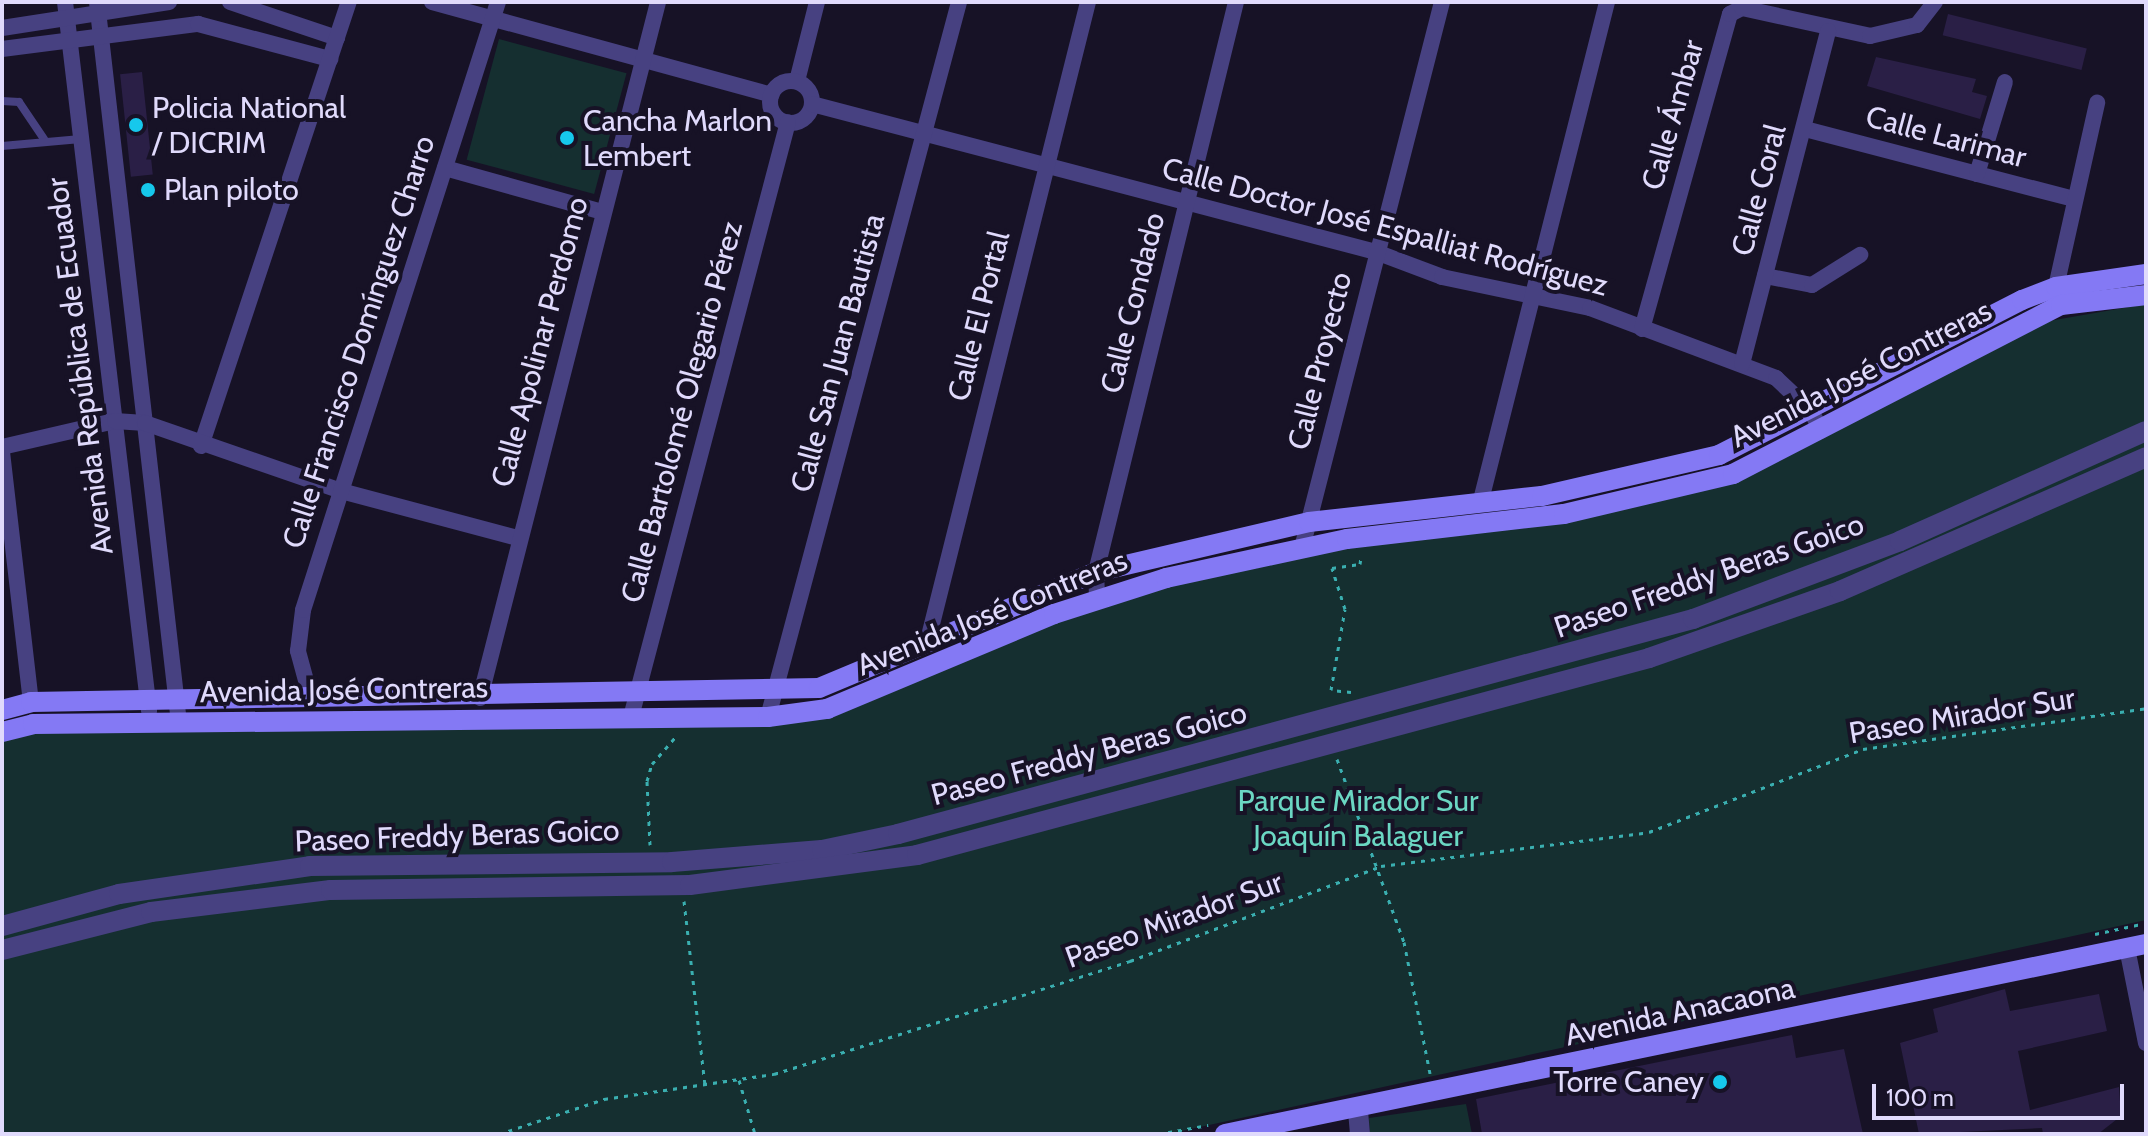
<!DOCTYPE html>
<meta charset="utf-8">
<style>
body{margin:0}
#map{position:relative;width:2148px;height:1136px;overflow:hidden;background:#171226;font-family:Cabin,sans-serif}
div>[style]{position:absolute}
.green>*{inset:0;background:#152f30;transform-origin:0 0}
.building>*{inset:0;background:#2a1f46;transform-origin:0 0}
.path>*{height:3px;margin-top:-1.5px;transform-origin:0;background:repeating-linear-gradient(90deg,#3aafb0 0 4px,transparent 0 10px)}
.service>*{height:8px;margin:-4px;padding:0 4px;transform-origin:4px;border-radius:4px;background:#474181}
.minor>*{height:16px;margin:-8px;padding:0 8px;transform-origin:8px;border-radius:8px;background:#474181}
.minor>.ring{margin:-8px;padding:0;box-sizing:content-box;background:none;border:16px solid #474181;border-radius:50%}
.tertiary>*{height:20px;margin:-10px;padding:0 10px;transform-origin:10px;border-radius:10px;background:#474181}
.secondary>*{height:20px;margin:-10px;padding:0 10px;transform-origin:10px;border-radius:10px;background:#8479f4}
.dots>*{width:22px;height:22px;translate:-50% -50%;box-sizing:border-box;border:4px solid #171226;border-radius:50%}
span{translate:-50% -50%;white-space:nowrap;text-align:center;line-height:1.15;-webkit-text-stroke:8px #171226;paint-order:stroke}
.poi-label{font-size:30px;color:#e0dafc}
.left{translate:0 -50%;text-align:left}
.right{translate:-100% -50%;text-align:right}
.street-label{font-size:30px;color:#e0dafc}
.park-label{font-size:30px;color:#6bd7c3}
.frame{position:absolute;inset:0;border:4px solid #e0dafc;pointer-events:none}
.scale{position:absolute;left:1872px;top:1084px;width:252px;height:36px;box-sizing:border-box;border:4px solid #e0dafc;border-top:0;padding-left:10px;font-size:24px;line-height:28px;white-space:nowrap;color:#e0dafc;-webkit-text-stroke:6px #171226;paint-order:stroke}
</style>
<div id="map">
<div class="green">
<i style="left:499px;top:39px;width:132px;height:125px;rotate:15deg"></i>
<i style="clip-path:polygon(2146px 304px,2146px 920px,1168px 1134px,2px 1134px,2px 741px,35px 732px,842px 713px,1057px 621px,1168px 586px,1349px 547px,1565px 522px,1735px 482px,2049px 321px)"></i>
<i style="clip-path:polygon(1466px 1104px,1472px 1134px,1370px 1134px,1369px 1118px)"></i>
</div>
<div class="building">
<i style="left:1948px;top:14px;width:143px;height:22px;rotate:14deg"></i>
<i style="clip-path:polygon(1876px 57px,1976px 79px,1972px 92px,1987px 96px,1980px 119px,1867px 86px)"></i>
<i style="left:142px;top:72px;width:103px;height:22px;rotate:84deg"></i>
<i style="clip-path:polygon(2005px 989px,2010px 1011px,2099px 994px,2107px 1031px,2018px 1051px,2030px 1110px,2119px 1087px,2121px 1116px,2098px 1134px,2043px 1134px,2042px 1128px,1919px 1134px,1900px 1043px,1938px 1032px,1933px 1009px)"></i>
<i style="clip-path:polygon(1792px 1035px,1796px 1058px,1844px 1049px,1863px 1134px,1482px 1134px,1476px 1099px)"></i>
</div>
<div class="path">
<i style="left:1351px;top:692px;width:20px;rotate:-174deg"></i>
<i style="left:1331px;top:690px;width:82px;rotate:-80.2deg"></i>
<i style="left:1345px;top:609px;width:43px;rotate:-107.6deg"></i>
<i style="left:1332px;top:568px;width:28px;rotate:-8deg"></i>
<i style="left:1360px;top:564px;width:7px;rotate:-82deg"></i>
<i style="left:1337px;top:759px;width:195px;rotate:69.9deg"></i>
<i style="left:1404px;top:942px;width:134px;rotate:78.8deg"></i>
<i style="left:650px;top:845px;width:64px;rotate:-92.7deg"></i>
<i style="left:647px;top:781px;width:18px;rotate:-74deg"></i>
<i style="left:652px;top:764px;width:38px;rotate:-49deg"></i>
<i style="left:684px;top:901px;width:184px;rotate:83.5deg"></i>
<i style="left:2095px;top:934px;width:52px;rotate:-12.2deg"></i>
<i style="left:739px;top:1080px;width:56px;rotate:73.5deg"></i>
<i style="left:499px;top:1134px;width:111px;rotate:-18.4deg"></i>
<i style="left:604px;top:1099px;width:172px;rotate:-8.4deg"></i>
<i style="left:774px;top:1074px;width:374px;rotate:-17.6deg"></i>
<i style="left:1130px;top:961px;width:268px;rotate:-20.7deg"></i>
<i style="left:1381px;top:866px;width:270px;rotate:-7.2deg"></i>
<i style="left:1649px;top:832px;width:230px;rotate:-21.2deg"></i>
<i style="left:1863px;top:749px;width:286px;rotate:-8.2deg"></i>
<i style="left:1158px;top:1134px;width:51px;rotate:-10.2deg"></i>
</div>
<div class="service">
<i style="left:2px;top:101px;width:17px;rotate:3deg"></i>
<i style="left:19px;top:102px;width:45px;rotate:56deg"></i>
<i style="left:2px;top:146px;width:79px;rotate:-5.1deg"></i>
</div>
<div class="minor">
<i style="left:65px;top:2px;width:714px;rotate:83.24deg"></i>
<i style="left:97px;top:2px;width:726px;rotate:83.51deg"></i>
<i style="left:230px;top:2px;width:113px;rotate:18.6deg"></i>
<i style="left:432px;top:2px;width:352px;rotate:15.3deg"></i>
<i style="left:2px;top:28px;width:169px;rotate:-8.8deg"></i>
<i style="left:2px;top:49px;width:198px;rotate:-7.3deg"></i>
<i style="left:198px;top:24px;width:137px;rotate:14.9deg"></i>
<i style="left:797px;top:81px;width:81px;rotate:-75.8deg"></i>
<i class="ring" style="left:770px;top:81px;width:26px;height:26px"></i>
<i style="left:812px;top:104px;width:583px;rotate:14.7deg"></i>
<i style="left:1376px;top:252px;width:71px;rotate:20.7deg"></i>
<i style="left:1442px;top:277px;width:151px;rotate:11.8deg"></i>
<i style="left:1590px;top:308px;width:199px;rotate:20.6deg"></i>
<i style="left:1776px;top:378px;width:48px;rotate:43.3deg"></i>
<i style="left:1811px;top:411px;width:22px;rotate:63deg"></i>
<i style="left:1805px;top:129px;width:278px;rotate:14.6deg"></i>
<i style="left:445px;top:168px;width:164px;rotate:15.6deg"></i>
<i style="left:1977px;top:174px;width:96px;rotate:-73.1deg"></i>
<i style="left:1765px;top:276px;width:48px;rotate:10.8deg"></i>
<i style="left:1812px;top:285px;width:57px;rotate:-32deg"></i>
<i style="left:2056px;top:287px;width:189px;rotate:-77.4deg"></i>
<i style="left:1642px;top:329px;width:327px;rotate:-74.4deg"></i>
<i style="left:1730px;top:14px;width:13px;rotate:-27deg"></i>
<i style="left:1742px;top:8px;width:131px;rotate:12.3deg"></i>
<i style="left:1870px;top:36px;width:48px;rotate:-13.2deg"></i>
<i style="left:1917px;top:25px;width:29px;rotate:-52deg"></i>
<i style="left:1742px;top:364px;width:344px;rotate:-75.5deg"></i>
<i style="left:201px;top:446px;width:468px;rotate:-71.6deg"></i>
<i style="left:2px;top:447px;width:116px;rotate:-13deg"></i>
<i style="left:115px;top:421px;width:30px;rotate:4deg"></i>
<i style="left:145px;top:423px;width:207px;rotate:19.1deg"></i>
<i style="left:341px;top:491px;width:183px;rotate:14.9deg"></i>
<i style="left:2px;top:452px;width:252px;rotate:83.4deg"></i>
<i style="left:1480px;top:504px;width:518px;rotate:-75.8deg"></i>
<i style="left:1302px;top:548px;width:564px;rotate:-75.62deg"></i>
<i style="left:1097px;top:597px;width:25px;rotate:-92deg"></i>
<i style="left:1096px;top:572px;width:587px;rotate:-76.2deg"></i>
<i style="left:927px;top:644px;width:662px;rotate:-75.92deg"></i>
<i style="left:480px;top:698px;width:718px;rotate:-75.65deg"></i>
<i style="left:311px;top:699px;width:50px;rotate:-105.2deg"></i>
<i style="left:298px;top:651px;width:41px;rotate:-83deg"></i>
<i style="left:303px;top:610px;width:639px;rotate:-72.22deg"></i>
<i style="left:631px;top:717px;width:615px;rotate:-75.22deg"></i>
<i style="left:768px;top:717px;width:740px;rotate:-75.04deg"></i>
<i style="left:2127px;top:948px;width:97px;rotate:78.7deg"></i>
</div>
<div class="tertiary">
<i style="left:2px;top:926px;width:121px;rotate:-15.3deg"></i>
<i style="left:119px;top:894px;width:193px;rotate:-8.3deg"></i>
<i style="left:310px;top:866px;width:362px;rotate:-0.6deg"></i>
<i style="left:672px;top:862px;width:150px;rotate:-4.6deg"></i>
<i style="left:822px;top:850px;width:78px;rotate:-11.9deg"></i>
<i style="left:898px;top:834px;width:824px;rotate:-15.13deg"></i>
<i style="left:1693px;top:619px;width:221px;rotate:-20.6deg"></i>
<i style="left:1900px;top:541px;width:269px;rotate:-24.1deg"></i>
<i style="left:2px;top:950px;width:154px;rotate:-14.3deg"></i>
<i style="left:151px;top:912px;width:181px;rotate:-7deg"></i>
<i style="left:331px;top:890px;width:359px;rotate:-0.8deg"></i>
<i style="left:690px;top:885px;width:229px;rotate:-7.5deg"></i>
<i style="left:917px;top:855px;width:758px;rotate:-15.06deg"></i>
<i style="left:1649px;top:658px;width:202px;rotate:-19.3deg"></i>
<i style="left:1840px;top:591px;width:334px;rotate:-23.6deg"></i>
<i style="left:1358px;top:1111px;width:23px;rotate:85deg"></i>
</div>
<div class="secondary">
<i style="left:2px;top:710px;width:30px;rotate:-15deg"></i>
<i style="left:31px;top:702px;width:788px;rotate:-1.02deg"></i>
<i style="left:819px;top:688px;width:300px;rotate:-22.7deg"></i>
<i style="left:1096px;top:572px;width:219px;rotate:-13.2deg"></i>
<i style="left:1309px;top:522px;width:234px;rotate:-6.4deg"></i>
<i style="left:1542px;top:496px;width:182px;rotate:-13deg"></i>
<i style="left:1719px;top:455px;width:340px;rotate:-27.1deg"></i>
<i style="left:2022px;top:300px;width:36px;rotate:-21deg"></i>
<i style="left:2056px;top:287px;width:91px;rotate:-8.2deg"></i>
<i style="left:2px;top:732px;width:32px;rotate:-14deg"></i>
<i style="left:33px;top:724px;width:735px;rotate:-0.55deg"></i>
<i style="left:768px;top:717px;width:60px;rotate:-7.7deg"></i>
<i style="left:827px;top:709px;width:246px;rotate:-22.7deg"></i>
<i style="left:1054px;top:614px;width:118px;rotate:-17.8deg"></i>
<i style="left:1166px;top:578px;width:185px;rotate:-12.2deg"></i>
<i style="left:1347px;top:539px;width:218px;rotate:-6.6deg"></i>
<i style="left:1564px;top:514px;width:174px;rotate:-13.3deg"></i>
<i style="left:1733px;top:474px;width:369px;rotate:-27.3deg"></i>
<i style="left:2061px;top:305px;width:86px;rotate:-6.7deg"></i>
<i style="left:1225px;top:1134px;width:940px;rotate:-11.66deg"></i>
</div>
<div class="dots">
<i style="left:136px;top:125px;background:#16c8ec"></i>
<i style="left:567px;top:138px;background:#16c8ec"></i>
<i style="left:148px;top:190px;background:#16c8ec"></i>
<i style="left:1720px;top:1082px;background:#16c8ec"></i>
</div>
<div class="poi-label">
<span class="left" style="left:152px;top:125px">Policia National<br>/ DICRIM</span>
<span class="left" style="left:583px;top:138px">Cancha Marlon<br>Lembert</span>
<span class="left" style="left:164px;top:190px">Plan piloto</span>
<span class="right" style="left:1704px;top:1082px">Torre Caney</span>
</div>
<div class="street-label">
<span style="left:1673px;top:115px;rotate:-74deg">Calle Ámbar</span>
<span style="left:1946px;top:137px;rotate:15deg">Calle Larimar</span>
<span style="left:1759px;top:190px;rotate:-75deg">Calle Coral</span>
<span style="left:1385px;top:227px;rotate:15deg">Calle Doctor José Espalliat Rodríguez</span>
<span style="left:1133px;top:303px;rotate:-76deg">Calle Condado</span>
<span style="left:979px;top:316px;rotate:-76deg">Calle El Portal</span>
<span style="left:359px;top:342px;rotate:-72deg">Calle Francisco Domínguez Charro</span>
<span style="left:540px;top:342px;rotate:-75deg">Calle Apolinar Perdomo</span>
<span style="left:838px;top:353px;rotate:-75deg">Calle San Juan Bautista</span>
<span style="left:1320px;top:361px;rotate:-76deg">Calle Proyecto</span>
<span style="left:80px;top:366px;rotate:-97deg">Avenida República de Ecuador</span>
<span style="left:1861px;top:374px;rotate:-27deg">Avenida José Contreras</span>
<span style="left:682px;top:412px;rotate:-75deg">Calle Bartolomé Olegario Pérez</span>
<span style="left:1709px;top:576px;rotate:-19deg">Paseo Freddy Beras Goico</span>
<span style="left:992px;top:613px;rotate:-22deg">Avenida José Contreras</span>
<span style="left:344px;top:690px;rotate:-1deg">Avenida José Contreras</span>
<span style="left:1962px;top:716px;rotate:-9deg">Paseo Mirador Sur</span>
<span style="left:1089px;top:754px;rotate:-15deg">Paseo Freddy Beras Goico</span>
<span style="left:457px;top:836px;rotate:-2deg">Paseo Freddy Beras Goico</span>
<span style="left:1174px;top:920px;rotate:-20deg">Paseo Mirador Sur</span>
<span style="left:1680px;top:1012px;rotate:-12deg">Avenida Anacaona</span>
</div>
<div class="park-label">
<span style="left:1358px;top:818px">Parque Mirador Sur<br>Joaquín Balaguer</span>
</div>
<div class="frame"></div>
<div class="scale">100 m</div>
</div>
